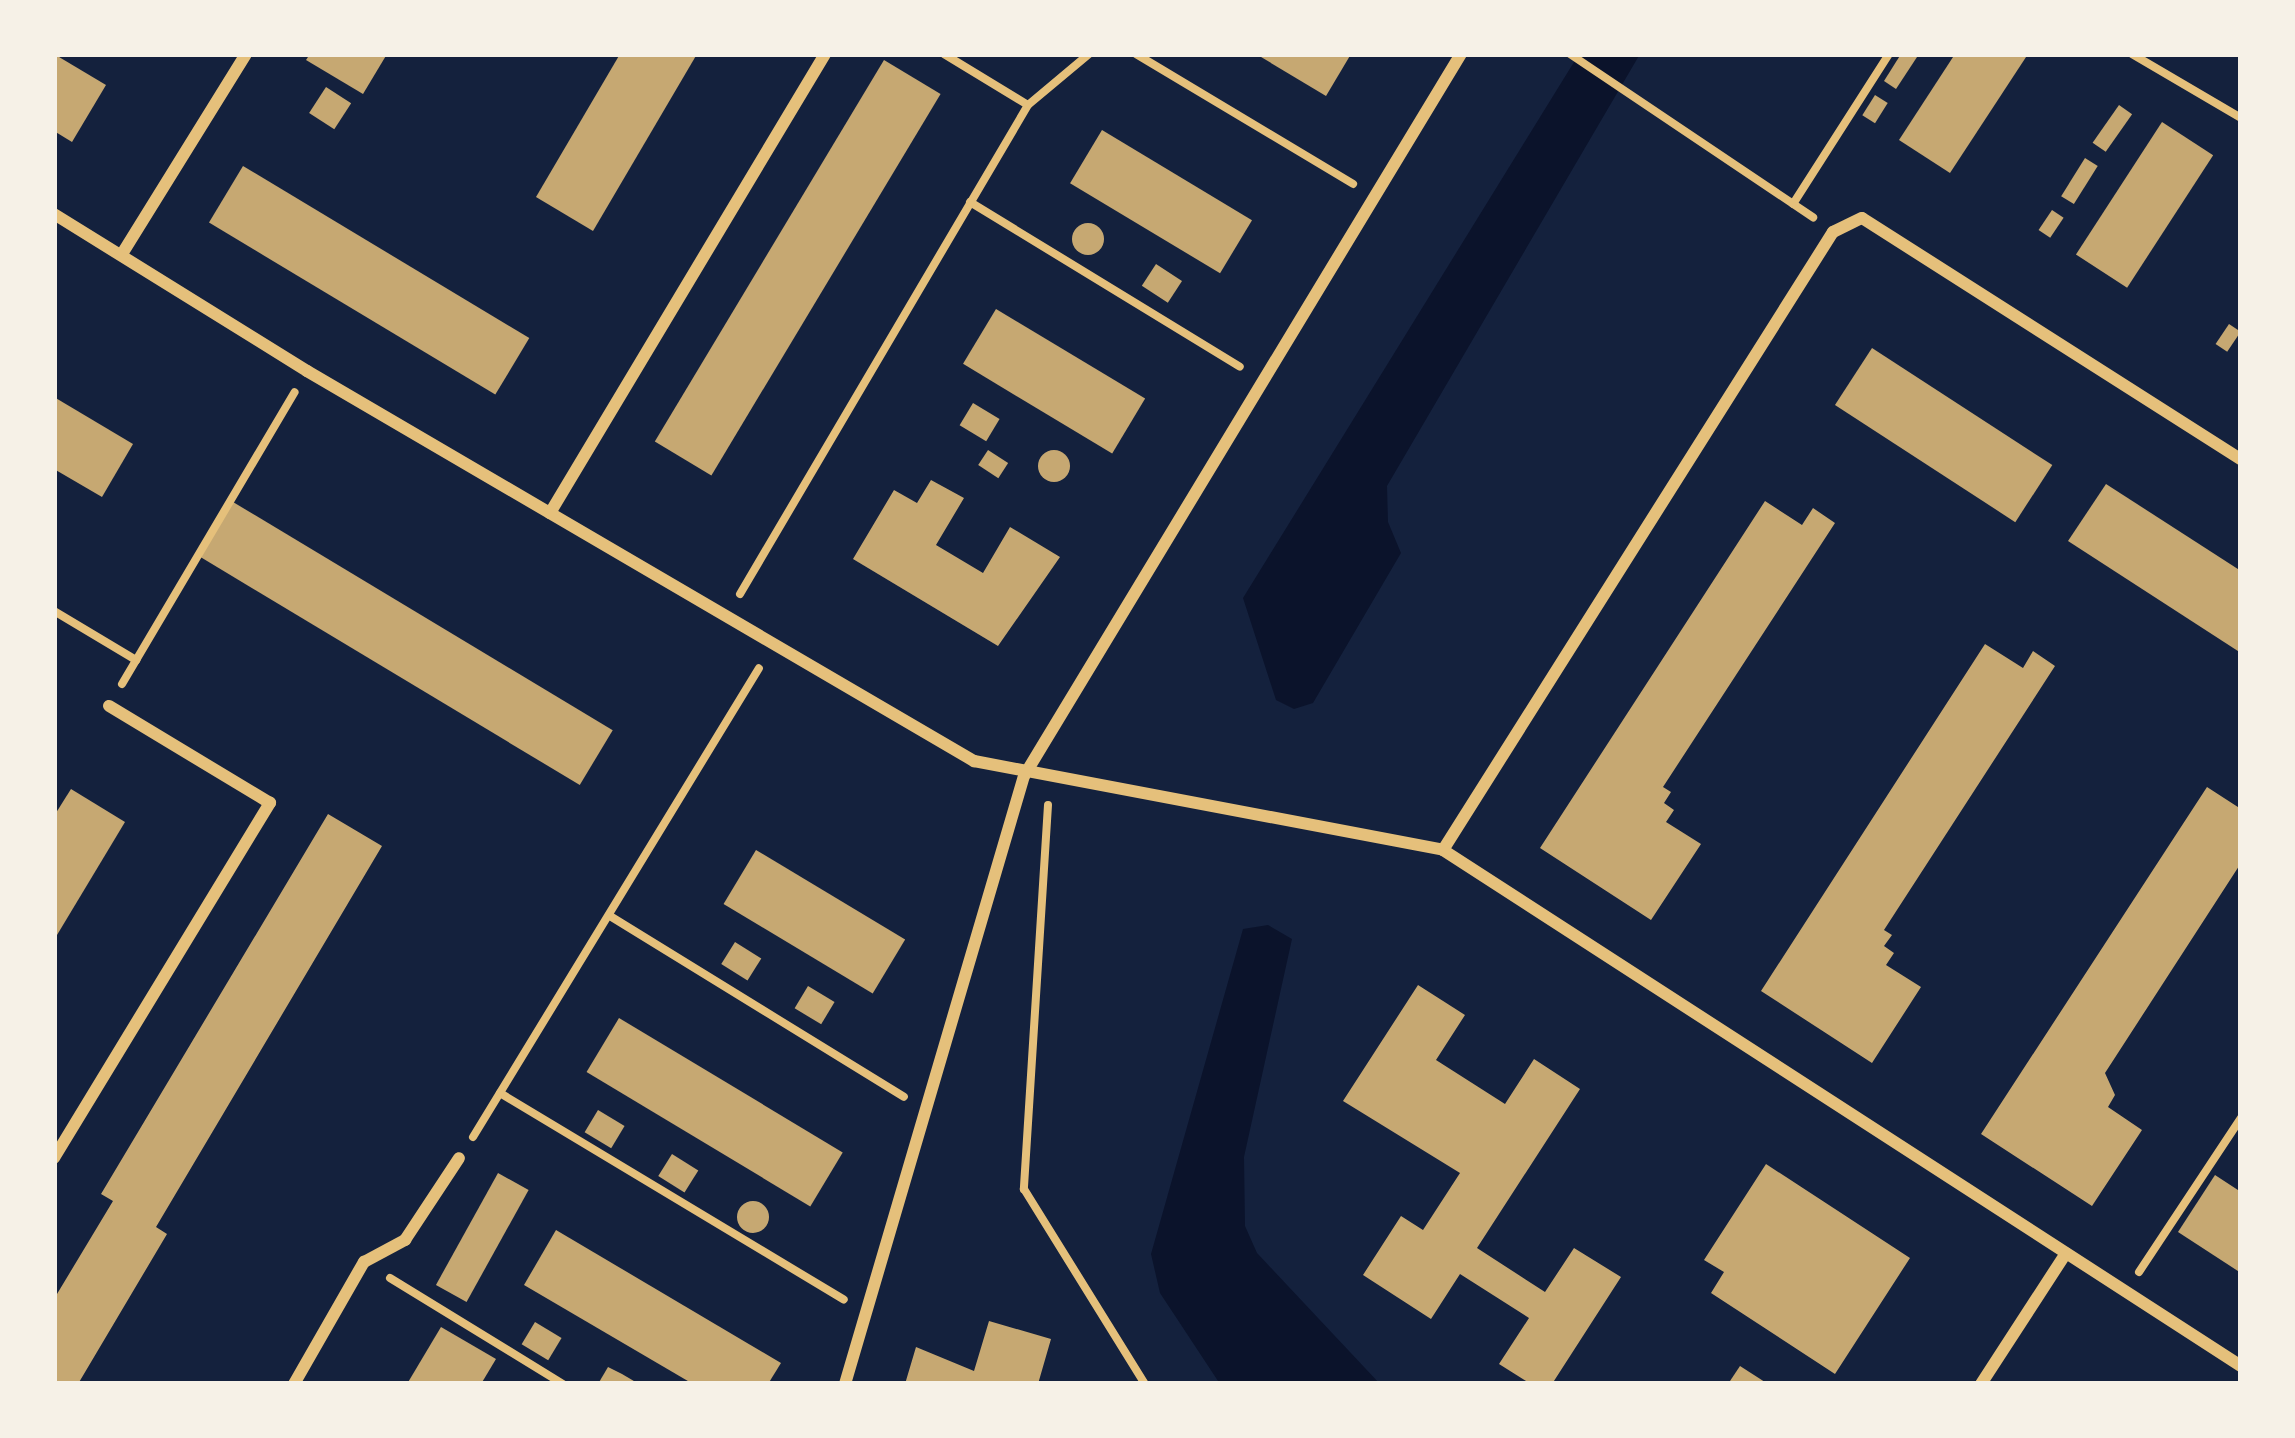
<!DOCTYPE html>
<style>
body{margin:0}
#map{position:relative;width:2295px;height:1438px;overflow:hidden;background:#14213d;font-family:"PT Sans",sans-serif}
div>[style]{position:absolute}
.water>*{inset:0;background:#0b132b}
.building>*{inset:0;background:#c6a872;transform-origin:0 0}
.round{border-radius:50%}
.path>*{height:8px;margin:-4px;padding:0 4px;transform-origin:4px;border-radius:4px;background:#e5c07b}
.minor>*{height:12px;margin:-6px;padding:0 6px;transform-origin:6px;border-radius:6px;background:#e5c07b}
span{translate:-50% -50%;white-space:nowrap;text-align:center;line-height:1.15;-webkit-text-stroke:12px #f6f1e7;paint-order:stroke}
.frame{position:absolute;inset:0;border:57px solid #f6f1e7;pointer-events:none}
</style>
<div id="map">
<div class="water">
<i style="clip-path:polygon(1579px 54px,1640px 54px,1387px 486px,1388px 522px,1401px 553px,1313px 703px,1294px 709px,1276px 700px,1243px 598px)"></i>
<i style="clip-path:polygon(1268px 925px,1292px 939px,1244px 1157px,1245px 1226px,1257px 1253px,1380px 1384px,1220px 1384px,1160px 1293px,1151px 1254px,1243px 929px)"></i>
</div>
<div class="building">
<i style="clip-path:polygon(54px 54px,106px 85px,72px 142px,54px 131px)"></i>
<i style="clip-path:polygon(310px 54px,387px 54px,363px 94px,306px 60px)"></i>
<i style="clip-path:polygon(620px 54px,697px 54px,593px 231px,536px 197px)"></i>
<i style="clip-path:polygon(1256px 54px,1351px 54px,1326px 96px)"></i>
<i style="clip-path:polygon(1901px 54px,1919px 54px,1896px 89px,1884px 81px)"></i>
<i style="clip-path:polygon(1955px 54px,2028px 54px,1950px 173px,1899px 140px)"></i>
<i style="left:884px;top:60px;width:66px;height:445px;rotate:31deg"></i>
<i style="left:326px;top:87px;width:30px;height:31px;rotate:33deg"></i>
<i style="left:1875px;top:95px;width:15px;height:24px;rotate:32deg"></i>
<i style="left:2119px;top:105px;width:16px;height:46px;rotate:35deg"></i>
<i style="left:2162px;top:122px;width:61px;height:158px;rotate:33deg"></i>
<i style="left:1102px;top:130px;width:175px;height:62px;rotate:31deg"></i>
<i style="left:2085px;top:158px;width:15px;height:45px;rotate:32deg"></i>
<i style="left:243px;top:166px;width:334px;height:66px;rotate:31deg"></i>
<i style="left:2052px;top:210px;width:14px;height:24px;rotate:34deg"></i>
<i class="round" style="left:1072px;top:223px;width:32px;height:32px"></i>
<i style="left:1156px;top:264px;width:31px;height:26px;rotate:33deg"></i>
<i style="left:996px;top:309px;width:174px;height:64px;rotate:31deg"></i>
<i style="left:2229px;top:324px;width:14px;height:24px;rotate:34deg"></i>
<i style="left:1872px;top:348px;width:215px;height:68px;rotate:33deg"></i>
<i style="clip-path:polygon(54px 397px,133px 444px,102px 497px,54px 469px)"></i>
<i style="left:973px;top:403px;width:31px;height:26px;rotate:31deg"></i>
<i class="round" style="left:1038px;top:450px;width:32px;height:32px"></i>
<i style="left:988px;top:450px;width:24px;height:18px;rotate:33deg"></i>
<i style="clip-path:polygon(931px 480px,964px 498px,936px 545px,983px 573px,1010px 527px,1060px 557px,998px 646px,853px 559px,894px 490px,917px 503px)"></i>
<i style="clip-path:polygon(2106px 484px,2241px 571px,2241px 653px,2068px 541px)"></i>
<i style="clip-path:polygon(1765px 501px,1802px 525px,1813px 508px,1835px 523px,1663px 787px,1671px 792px,1664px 803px,1674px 810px,1666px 822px,1701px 844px,1651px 920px,1540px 848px)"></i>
<i style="left:233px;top:502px;width:443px;height:64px;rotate:31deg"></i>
<i style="clip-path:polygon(1985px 644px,2023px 668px,2033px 651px,2055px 666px,1884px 930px,1892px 935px,1884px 946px,1894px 953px,1886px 965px,1921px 987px,1872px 1063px,1761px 991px)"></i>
<i style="clip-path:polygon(2207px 787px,2241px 809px,2241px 863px,2105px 1073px,2115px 1095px,2108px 1107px,2142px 1130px,2092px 1206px,1981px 1134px)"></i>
<i style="clip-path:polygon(71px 789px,125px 822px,54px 940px,54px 816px)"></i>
<i style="clip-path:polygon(328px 814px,382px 846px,156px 1227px,167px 1234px,78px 1384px,54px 1384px,54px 1299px,113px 1201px,101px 1194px)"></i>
<i style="left:756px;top:850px;width:174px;height:63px;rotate:31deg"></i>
<i style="left:735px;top:942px;width:31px;height:26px;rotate:32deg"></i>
<i style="clip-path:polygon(1418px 985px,1465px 1015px,1436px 1060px,1505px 1104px,1534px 1059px,1580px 1089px,1477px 1248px,1545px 1292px,1574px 1248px,1621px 1277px,1552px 1384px,1531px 1384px,1499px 1364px,1529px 1318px,1460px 1274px,1431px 1319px,1363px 1275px,1401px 1216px,1423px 1230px,1460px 1173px,1343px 1101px)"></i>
<i style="left:808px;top:986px;width:31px;height:26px;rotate:31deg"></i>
<i style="left:619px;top:1018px;width:261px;height:63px;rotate:31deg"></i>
<i style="left:598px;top:1110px;width:31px;height:26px;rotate:31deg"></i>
<i style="left:672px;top:1154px;width:31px;height:26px;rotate:32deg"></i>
<i style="clip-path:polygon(1766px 1164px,1910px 1258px,1835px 1374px,1711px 1293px,1724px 1272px,1704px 1260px)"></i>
<i style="left:498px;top:1173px;width:35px;height:128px;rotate:29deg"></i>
<i style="clip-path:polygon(2215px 1175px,2241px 1192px,2241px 1273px,2178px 1232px)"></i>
<i class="round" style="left:737px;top:1201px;width:32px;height:32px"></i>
<i style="clip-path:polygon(556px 1230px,781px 1363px,768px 1384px,693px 1384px,524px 1285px)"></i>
<i style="clip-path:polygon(989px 1321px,1051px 1339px,1038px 1384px,905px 1384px,916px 1347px,974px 1371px)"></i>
<i style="left:535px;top:1322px;width:31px;height:26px;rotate:31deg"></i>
<i style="clip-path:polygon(441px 1327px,496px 1359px,481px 1384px,407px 1384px)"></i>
<i style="clip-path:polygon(1740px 1366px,1768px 1384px,1728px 1384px)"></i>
<i style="clip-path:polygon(608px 1367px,622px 1374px,639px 1384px,598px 1384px)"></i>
</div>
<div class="path">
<i style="left:944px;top:54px;width:98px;rotate:31.3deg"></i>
<i style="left:1136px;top:54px;width:253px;rotate:30.9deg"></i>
<i style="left:1570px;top:54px;width:293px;rotate:33.9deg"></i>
<i style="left:2132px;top:54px;width:126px;rotate:30.4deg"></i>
<i style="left:970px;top:202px;width:316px;rotate:31.4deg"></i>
<i style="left:1793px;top:204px;width:178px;rotate:-57.4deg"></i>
<i style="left:740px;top:594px;width:568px;rotate:-59.5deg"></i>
<i style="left:1028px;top:105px;width:80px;rotate:-39.9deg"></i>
<i style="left:54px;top:611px;width:96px;rotate:30.9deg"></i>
<i style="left:122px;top:684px;width:339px;rotate:-59.4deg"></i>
<i style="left:1048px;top:805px;width:385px;rotate:93.6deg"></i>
<i style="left:1024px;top:1189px;width:229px;rotate:58.2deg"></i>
<i style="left:610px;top:916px;width:345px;rotate:31.6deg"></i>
<i style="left:500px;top:1093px;width:401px;rotate:31deg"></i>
<i style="left:473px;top:1137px;width:549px;rotate:-58.62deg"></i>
<i style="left:2139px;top:1272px;width:185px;rotate:-56.5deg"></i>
<i style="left:390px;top:1278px;width:203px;rotate:31.5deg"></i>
</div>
<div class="minor">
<i style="left:54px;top:214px;width:298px;rotate:31.8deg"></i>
<i style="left:307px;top:371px;width:773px;rotate:30.32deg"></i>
<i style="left:974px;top:761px;width:477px;rotate:10.7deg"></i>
<i style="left:1443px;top:850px;width:950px;rotate:32.89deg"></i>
<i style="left:122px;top:254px;width:235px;rotate:-58.2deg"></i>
<i style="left:550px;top:513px;width:535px;rotate:-59.07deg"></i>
<i style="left:1443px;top:850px;width:731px;rotate:-57.75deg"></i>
<i style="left:1833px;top:232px;width:32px;rotate:-26deg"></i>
<i style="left:1862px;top:218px;width:449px;rotate:32.5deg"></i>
<i style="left:54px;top:1158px;width:416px;rotate:-58.7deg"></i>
<i style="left:270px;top:803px;width:188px;rotate:-148.9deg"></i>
<i style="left:294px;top:1384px;width:141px;rotate:-60.2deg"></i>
<i style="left:364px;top:1262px;width:47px;rotate:-28.2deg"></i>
<i style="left:405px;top:1240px;width:98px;rotate:-56.6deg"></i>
<i style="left:845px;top:1384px;width:634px;rotate:-73.6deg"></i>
<i style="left:1024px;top:776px;width:844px;rotate:-58.82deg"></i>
<i style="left:1981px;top:1384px;width:156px;rotate:-57deg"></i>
</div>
<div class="frame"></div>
</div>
